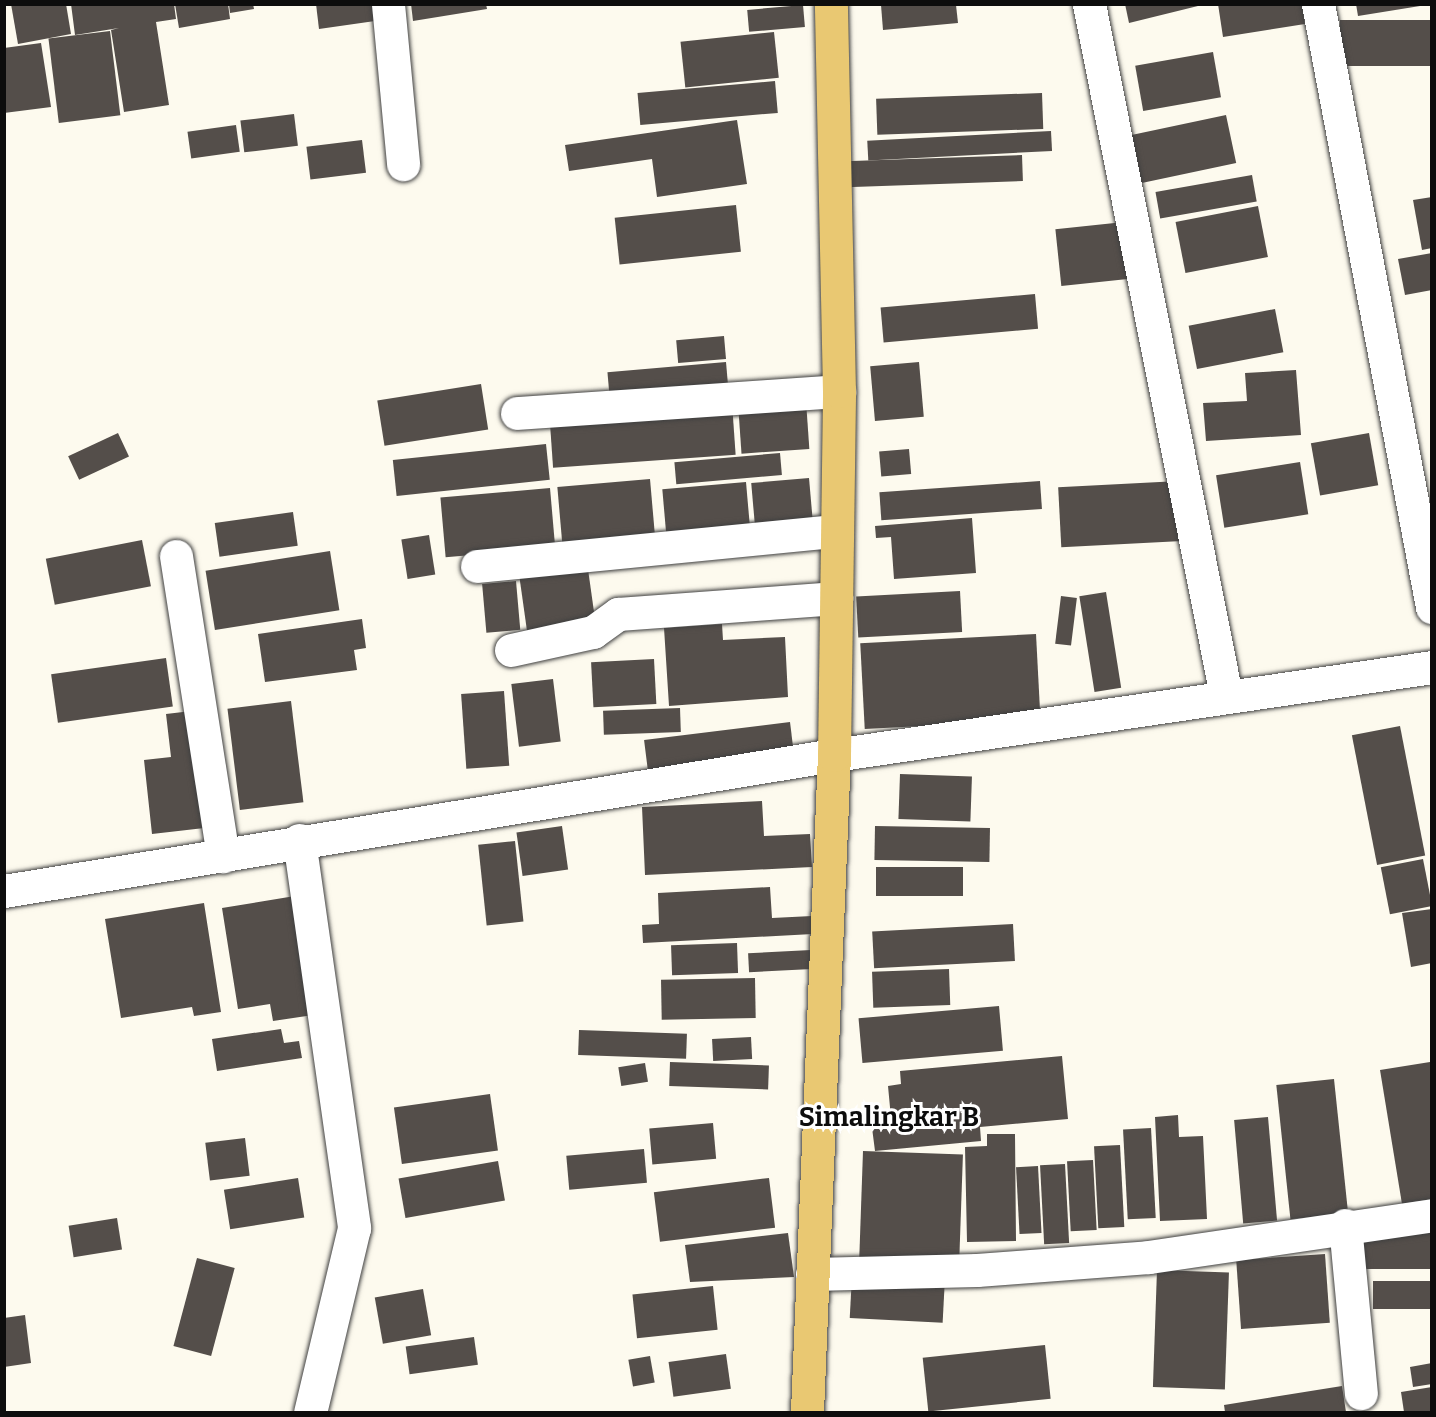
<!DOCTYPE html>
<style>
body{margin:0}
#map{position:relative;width:1436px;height:1417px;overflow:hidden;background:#fdfaee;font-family:Bitter,serif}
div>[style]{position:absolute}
.building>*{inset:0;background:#544e4a;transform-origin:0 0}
.roads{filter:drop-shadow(0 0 2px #404040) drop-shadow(0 0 2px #404040)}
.minor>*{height:33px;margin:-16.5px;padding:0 16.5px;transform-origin:16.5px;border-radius:16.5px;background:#fff}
.major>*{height:33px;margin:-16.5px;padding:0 16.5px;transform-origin:16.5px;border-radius:16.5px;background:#e9c872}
span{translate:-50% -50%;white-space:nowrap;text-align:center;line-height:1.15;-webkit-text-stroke:6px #fff;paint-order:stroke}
.district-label{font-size:27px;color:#0d0d0d;font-weight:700}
.frame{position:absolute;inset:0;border:6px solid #0d0d0d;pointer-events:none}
</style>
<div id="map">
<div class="building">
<i style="clip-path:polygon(11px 4px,66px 4px,71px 34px,18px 44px)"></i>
<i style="clip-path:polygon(71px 4px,174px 4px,176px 19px,156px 22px,169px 105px,124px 112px,111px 30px,119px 28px,75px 35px)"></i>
<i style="clip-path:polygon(175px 4px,228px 4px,230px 19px,179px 28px)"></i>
<i style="clip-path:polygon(229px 4px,253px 4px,254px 9px,230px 13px)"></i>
<i style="clip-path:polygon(316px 4px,373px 4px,375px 21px,319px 29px)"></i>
<i style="clip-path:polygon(411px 4px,486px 4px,487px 9px,413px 21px)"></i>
<i style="clip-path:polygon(1125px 4px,1202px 4px,1202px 5px,1129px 23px)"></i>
<i style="clip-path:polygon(1218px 4px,1302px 4px,1305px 24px,1223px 37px)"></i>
<i style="clip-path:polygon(1356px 4px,1420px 4px,1420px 6px,1358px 16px)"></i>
<i style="left:803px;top:5px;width:22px;height:56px;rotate:85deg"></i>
<i style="clip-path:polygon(881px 5px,956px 5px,958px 23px,883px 30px)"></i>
<i style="left:1432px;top:20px;width:46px;height:92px;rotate:90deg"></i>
<i style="left:110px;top:31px;width:85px;height:62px;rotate:83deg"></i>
<i style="left:774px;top:32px;width:46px;height:94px;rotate:84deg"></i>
<i style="clip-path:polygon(41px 43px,51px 107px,4px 113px,4px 48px)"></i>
<i style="left:1213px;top:52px;width:46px;height:79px;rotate:80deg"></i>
<i style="left:775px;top:81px;width:32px;height:138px;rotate:85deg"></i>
<i style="left:1042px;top:93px;width:36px;height:166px;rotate:88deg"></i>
<i style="left:294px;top:114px;width:32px;height:54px;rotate:83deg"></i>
<i style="left:1226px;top:115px;width:49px;height:105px;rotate:78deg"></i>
<i style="clip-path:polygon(737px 120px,747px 184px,657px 197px,652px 159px,569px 171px,565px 145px)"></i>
<i style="left:236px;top:125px;width:27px;height:49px;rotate:82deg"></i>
<i style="left:1051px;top:131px;width:20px;height:184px;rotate:87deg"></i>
<i style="left:362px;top:140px;width:33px;height:56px;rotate:83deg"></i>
<i style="left:1022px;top:155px;width:26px;height:177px;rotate:88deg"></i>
<i style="left:1252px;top:175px;width:27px;height:98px;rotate:80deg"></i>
<i style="clip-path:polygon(1432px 197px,1432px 248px,1422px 250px,1413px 200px)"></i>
<i style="left:736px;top:205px;width:47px;height:122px;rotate:84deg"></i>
<i style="left:1258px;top:206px;width:52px;height:84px;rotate:79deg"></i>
<i style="left:1124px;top:222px;width:57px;height:69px;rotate:84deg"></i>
<i style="clip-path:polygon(1432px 253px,1432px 290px,1405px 295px,1398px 259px)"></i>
<i style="left:1035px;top:294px;width:35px;height:155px;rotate:85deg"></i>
<i style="left:1275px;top:309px;width:44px;height:88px;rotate:79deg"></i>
<i style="left:724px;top:336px;width:23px;height:48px;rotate:85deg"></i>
<i style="left:726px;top:362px;width:25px;height:119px;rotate:85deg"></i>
<i style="left:919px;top:362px;width:55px;height:49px;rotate:85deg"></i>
<i style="clip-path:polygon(1296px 370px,1301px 435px,1206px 441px,1203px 403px,1247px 401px,1245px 373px)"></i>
<i style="left:481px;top:384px;width:46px;height:105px;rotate:81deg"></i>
<i style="left:806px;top:401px;width:48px;height:68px;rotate:86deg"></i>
<i style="left:732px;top:403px;width:52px;height:183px;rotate:86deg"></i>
<i style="left:118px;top:433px;width:26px;height:55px;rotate:65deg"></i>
<i style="left:1369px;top:433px;width:53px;height:59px;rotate:80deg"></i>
<i style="left:546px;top:444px;width:36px;height:154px;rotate:84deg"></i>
<i style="left:909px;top:449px;width:25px;height:30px;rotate:85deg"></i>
<i style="left:780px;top:453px;width:22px;height:106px;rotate:85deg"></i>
<i style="left:1300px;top:462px;width:53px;height:85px;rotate:81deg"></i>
<i style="left:809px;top:478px;width:45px;height:58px;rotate:85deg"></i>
<i style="left:650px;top:479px;width:62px;height:93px;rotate:85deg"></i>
<i style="left:1040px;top:481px;width:28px;height:161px;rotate:86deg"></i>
<i style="left:1179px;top:481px;width:60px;height:121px;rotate:87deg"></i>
<i style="left:746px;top:482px;width:47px;height:84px;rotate:85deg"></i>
<i style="left:550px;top:488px;width:60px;height:110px;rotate:85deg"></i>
<i style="left:293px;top:512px;width:34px;height:79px;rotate:82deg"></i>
<i style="clip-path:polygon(972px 518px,976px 573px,894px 579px,891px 537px,876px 538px,875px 526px)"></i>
<i style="left:429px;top:535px;width:40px;height:28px;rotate:81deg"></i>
<i style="left:142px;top:540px;width:47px;height:98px;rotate:79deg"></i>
<i style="left:330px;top:551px;width:60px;height:126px;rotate:81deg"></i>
<i style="left:587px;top:562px;width:64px;height:69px;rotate:82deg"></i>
<i style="left:516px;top:581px;width:49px;height:34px;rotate:85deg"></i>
<i style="left:960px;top:591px;width:41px;height:104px;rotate:87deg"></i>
<i style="left:1106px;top:592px;width:97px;height:27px;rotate:81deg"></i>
<i style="left:1061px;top:596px;width:16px;height:48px;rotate:7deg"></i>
<i style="clip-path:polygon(362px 619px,366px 648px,354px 650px,357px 670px,265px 682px,258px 634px)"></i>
<i style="clip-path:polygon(722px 624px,723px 640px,785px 637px,788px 697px,669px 706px,664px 628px)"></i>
<i style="left:1036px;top:634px;width:86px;height:176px;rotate:87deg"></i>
<i style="left:166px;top:658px;width:49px;height:116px;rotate:82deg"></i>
<i style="left:654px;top:659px;width:45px;height:63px;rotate:87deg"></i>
<i style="left:553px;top:679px;width:63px;height:42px;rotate:83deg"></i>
<i style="left:504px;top:691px;width:75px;height:43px;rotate:86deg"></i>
<i style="left:291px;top:701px;width:102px;height:64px;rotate:83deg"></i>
<i style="left:680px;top:708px;width:24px;height:77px;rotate:88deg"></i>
<i style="clip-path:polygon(200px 710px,213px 827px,152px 834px,144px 760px,171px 757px,166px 714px)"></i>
<i style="left:790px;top:722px;width:31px;height:147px;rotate:83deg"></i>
<i style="left:1400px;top:726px;width:132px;height:49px;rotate:79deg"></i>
<i style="left:900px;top:774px;width:72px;height:45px;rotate:2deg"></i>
<i style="clip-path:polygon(762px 801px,764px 836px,810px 834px,812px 867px,645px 875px,642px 807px)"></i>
<i style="left:562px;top:826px;width:44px;height:46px;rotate:82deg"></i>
<i style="left:875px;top:826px;width:115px;height:34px;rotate:1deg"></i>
<i style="left:515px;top:841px;width:81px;height:37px;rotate:84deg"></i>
<i style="left:1423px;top:859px;width:48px;height:43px;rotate:79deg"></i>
<i style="left:876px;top:867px;width:87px;height:29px"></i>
<i style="clip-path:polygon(770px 887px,772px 918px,812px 916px,813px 934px,643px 943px,642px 925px,659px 924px,658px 893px)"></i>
<i style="clip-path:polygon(301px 895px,320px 1014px,273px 1021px,270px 1004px,238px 1009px,222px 908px)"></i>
<i style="clip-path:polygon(204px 903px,221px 1012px,194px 1016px,192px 1007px,121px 1018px,105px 919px)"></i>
<i style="clip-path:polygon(1432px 909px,1432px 963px,1411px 967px,1402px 913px)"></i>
<i style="left:1013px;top:924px;width:37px;height:141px;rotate:87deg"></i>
<i style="left:737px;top:943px;width:30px;height:66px;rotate:88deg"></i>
<i style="left:811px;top:950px;width:19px;height:63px;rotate:87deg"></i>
<i style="left:949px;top:969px;width:36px;height:77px;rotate:88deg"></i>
<i style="left:755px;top:978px;width:40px;height:94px;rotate:89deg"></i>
<i style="left:999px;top:1006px;width:45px;height:141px;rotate:85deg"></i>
<i style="clip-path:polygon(281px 1029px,284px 1043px,299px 1041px,302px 1058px,217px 1071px,212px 1039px)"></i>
<i style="left:579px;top:1030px;width:108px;height:25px;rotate:2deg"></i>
<i style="left:751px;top:1037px;width:22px;height:39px;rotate:87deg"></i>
<i style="clip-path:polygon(1062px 1056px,1068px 1119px,980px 1127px,981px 1141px,875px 1151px,871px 1120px,891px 1118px,888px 1086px,901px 1084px,900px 1071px)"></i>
<i style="left:670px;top:1062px;width:99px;height:24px;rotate:2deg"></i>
<i style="clip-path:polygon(1430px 1062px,1432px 1199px,1402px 1204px,1380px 1070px)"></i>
<i style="left:645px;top:1063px;width:19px;height:27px;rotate:81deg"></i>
<i style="left:1334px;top:1079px;width:135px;height:58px;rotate:84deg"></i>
<i style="left:490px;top:1094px;width:57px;height:97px;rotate:82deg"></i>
<i style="clip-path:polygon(1178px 1115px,1179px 1137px,1203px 1136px,1207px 1219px,1160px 1221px,1155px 1117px)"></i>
<i style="left:1268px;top:1117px;width:104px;height:34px;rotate:85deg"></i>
<i style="left:713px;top:1123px;width:36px;height:64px;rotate:85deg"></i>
<i style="left:1151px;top:1128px;width:90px;height:28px;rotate:87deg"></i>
<i style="clip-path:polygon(987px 1134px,1015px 1134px,1016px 1241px,967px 1242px,965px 1147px,987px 1146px)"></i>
<i style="left:245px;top:1138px;width:38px;height:40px;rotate:83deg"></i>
<i style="left:1120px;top:1145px;width:82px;height:26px;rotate:87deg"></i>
<i style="left:644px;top:1149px;width:34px;height:78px;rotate:85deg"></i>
<i style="left:863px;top:1151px;width:100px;height:113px;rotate:2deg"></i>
<i style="left:1093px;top:1160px;width:70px;height:26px;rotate:87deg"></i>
<i style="left:498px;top:1161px;width:40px;height:101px;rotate:80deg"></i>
<i style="left:1065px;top:1164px;width:79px;height:25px;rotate:87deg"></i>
<i style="left:1038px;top:1166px;width:67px;height:22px;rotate:87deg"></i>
<i style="left:298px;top:1178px;width:40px;height:75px;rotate:81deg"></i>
<i style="left:769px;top:1178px;width:50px;height:116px;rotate:83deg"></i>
<i style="left:117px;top:1218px;width:32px;height:49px;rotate:81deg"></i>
<i style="left:1432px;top:1221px;width:48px;height:76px;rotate:90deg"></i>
<i style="clip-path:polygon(788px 1233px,794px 1277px,690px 1282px,685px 1245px)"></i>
<i style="left:1325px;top:1254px;width:69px;height:89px;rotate:86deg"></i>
<i style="left:197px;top:1258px;width:39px;height:91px;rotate:15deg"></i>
<i style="left:1157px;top:1270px;width:72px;height:117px;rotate:2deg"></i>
<i style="left:852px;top:1275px;width:93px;height:43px;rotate:3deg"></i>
<i style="left:1432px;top:1281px;width:28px;height:59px;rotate:90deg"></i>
<i style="left:713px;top:1286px;width:44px;height:81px;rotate:84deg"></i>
<i style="left:423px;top:1289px;width:47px;height:49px;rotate:80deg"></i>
<i style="clip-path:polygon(25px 1315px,31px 1363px,4px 1367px,4px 1318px)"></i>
<i style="left:474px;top:1337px;width:28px;height:69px;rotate:82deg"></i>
<i style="left:1045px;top:1345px;width:54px;height:123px;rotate:84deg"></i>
<i style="left:726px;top:1354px;width:35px;height:58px;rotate:82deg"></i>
<i style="left:650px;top:1356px;width:27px;height:22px;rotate:80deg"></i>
<i style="clip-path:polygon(1432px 1363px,1432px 1384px,1413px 1387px,1410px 1367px)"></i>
<i style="clip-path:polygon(1342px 1386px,1346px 1412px,1225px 1412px,1224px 1405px)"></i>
<i style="clip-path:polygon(1432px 1387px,1432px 1412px,1404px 1412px,1401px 1392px)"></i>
</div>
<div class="roads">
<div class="minor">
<i style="left:388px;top:4px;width:161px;rotate:84.6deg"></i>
<i style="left:1089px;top:4px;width:704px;rotate:78.79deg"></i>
<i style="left:1318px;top:4px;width:614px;rotate:79.29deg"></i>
<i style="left:517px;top:413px;width:323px;rotate:-3.9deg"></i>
<i style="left:176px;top:556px;width:304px;rotate:81.1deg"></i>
<i style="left:477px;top:566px;width:361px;rotate:-5.6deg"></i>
<i style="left:511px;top:650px;width:84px;rotate:-12.4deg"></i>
<i style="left:593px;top:632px;width:31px;rotate:-36deg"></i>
<i style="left:618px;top:614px;width:219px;rotate:-4.2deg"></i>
<i style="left:299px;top:840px;width:392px;rotate:81.9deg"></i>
<i style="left:354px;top:1228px;width:189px;rotate:103.4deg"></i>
<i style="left:4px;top:891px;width:841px;rotate:-9.31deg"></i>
<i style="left:834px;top:755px;width:604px;rotate:-8.37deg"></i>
<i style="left:1345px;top:1225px;width:169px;rotate:84.6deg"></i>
<i style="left:812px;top:1274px;width:165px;rotate:-1.4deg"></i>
<i style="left:977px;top:1270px;width:172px;rotate:-4.3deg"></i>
<i style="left:1149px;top:1257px;width:286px;rotate:-8.4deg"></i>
</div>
<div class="major">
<i style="left:807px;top:1412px;width:658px;rotate:-87.65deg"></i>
<i style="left:834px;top:755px;width:364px;rotate:-89.2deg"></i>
<i style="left:839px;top:391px;width:387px;rotate:-91.2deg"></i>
</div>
</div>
<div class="district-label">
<span style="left:889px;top:1118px">Simalingkar B</span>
</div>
<div class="frame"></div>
</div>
